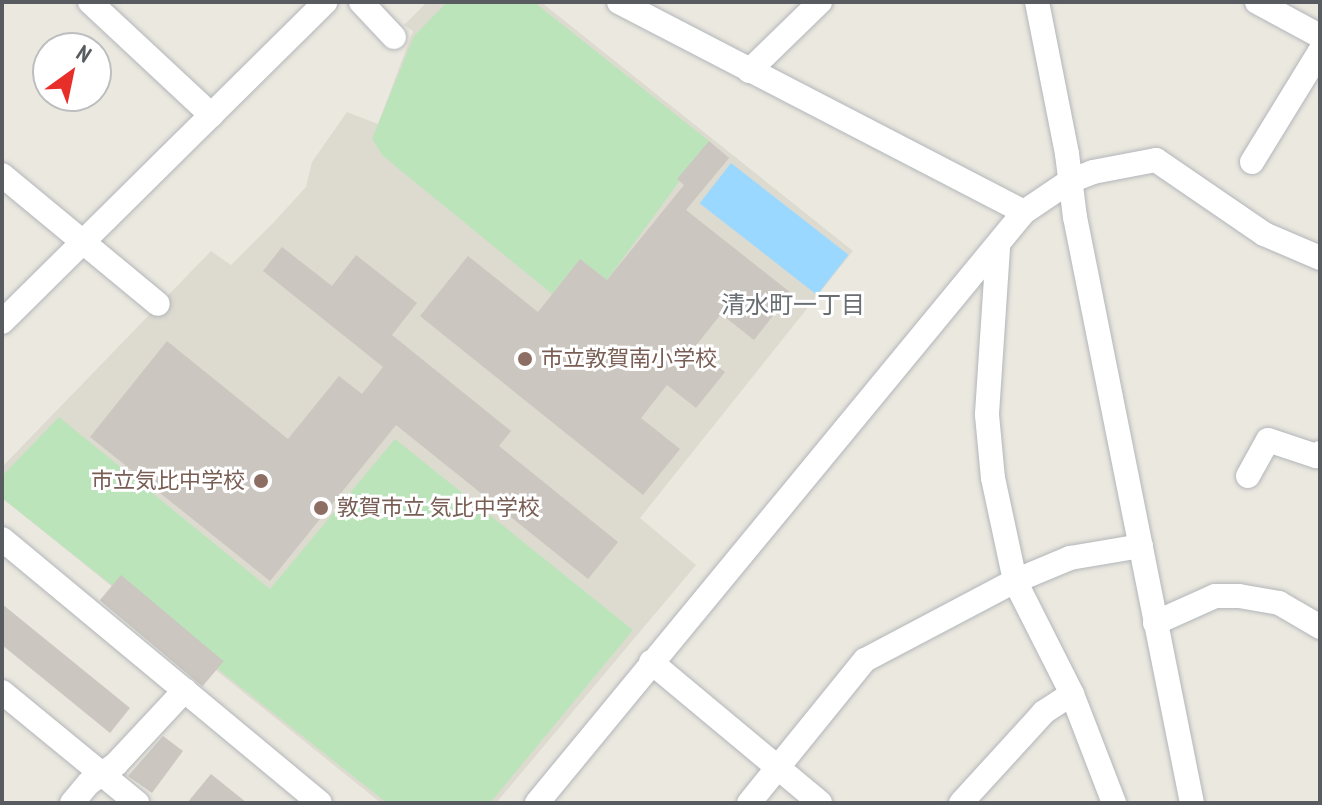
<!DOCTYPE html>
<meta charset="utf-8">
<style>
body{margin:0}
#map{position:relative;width:1322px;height:805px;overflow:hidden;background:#ebe8df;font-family:"PT Sans Narrow","Noto Sans JP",sans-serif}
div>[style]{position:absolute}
.education>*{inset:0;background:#dddad0}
.green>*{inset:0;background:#bce4ba}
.water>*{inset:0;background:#9bd8ff;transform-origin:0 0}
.building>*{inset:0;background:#cbc6c0;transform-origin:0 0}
.roads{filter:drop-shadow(0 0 2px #b2b6ba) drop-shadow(0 0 2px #b2b6ba)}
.minor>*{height:24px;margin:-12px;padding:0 12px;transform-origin:12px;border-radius:12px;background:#fff}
.dots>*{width:22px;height:22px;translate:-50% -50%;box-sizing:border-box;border:4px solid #fff;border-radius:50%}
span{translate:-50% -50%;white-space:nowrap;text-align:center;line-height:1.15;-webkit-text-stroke:6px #fff;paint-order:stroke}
.education-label{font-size:22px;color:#785e54}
.left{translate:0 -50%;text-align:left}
.right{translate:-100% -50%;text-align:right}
.neighbourhood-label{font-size:24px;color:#696e72}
.frame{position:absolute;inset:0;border:4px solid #585c60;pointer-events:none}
.north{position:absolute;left:32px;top:32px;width:80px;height:80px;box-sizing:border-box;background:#fff;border:2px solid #bcbebf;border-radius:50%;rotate:33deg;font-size:22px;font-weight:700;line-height:32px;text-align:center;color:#585c60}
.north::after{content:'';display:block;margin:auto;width:28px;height:36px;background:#e82e28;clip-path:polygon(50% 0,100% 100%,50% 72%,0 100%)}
</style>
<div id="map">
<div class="education">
<i style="clip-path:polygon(427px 2px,541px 2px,853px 251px,640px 518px,696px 565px,496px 803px,381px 803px,2px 498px,2px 467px,211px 251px,231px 265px,274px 222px,306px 187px,312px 162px,347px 112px,378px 124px,413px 31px,404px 25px)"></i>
</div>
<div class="green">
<i style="clip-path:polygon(447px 2px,534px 2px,709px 141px,607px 280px,580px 259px,552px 294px,383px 156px,372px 139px,414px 36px)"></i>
<i style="clip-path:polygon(59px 417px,270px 589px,395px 439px,633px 630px,490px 803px,387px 803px,2px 498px,2px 476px)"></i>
</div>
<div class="water">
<i style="left:731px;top:163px;width:149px;height:51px;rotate:38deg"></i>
</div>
<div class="building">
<i style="clip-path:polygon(709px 141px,729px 158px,686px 210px,791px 293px,754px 340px,721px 314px,694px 348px,725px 372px,696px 408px,667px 385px,641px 418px,680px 449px,643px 495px,420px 316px,468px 256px,538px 312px,580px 259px,607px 280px,684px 185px,677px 179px)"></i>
<i style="clip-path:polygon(282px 247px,332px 286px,356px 255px,417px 303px,392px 335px,511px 431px,499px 446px,618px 542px,588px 579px,396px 425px,270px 581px,90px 437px,167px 341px,288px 439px,339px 376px,362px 394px,383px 367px,263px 271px)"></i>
<i style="left:121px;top:575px;width:134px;height:33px;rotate:40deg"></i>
<i style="clip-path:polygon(2px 604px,130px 708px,110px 733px,2px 645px)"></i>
<i style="clip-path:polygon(163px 736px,183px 751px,152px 793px,128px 776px)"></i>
<i style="clip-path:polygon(211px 774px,247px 803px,187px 803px)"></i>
</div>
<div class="roads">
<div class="minor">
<i style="left:90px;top:2px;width:166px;rotate:43deg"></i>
<i style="left:361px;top:2px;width:48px;rotate:46.7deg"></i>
<i style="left:619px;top:2px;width:456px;rotate:27.4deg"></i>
<i style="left:1037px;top:2px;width:155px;rotate:78.8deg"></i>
<i style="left:1067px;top:154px;width:64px;rotate:82.8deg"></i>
<i style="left:1075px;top:217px;width:598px;rotate:78.71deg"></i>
<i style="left:1257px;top:2px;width:72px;rotate:28.4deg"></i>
<i style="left:749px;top:71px;width:99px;rotate:-44.2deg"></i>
<i style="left:1252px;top:162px;width:130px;rotate:-58.5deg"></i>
<i style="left:2px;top:175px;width:202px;rotate:39.6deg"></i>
<i style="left:998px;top:248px;width:167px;rotate:93.8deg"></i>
<i style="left:987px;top:415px;width:63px;rotate:84.6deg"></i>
<i style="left:993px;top:478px;width:105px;rotate:77.9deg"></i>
<i style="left:1015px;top:581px;width:127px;rotate:63.2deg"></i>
<i style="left:1072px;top:694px;width:117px;rotate:68.9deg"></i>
<i style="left:2px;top:322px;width:455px;rotate:-44.7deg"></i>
<i style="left:1248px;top:476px;width:41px;rotate:-60.9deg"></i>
<i style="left:1268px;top:440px;width:51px;rotate:18.4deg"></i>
<i style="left:1316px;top:456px;width:5px;rotate:-37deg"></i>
<i style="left:2px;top:539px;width:413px;rotate:39.7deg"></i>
<i style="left:1155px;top:623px;width:66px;rotate:-24.2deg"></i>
<i style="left:1215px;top:596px;width:24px"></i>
<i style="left:1239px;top:596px;width:41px;rotate:9.9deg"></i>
<i style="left:1279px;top:603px;width:48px;rotate:30.3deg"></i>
<i style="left:651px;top:662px;width:220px;rotate:39.8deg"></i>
<i style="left:2px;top:692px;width:175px;rotate:39.4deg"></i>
<i style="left:72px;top:803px;width:26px;rotate:-50deg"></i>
<i style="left:89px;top:783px;width:33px;rotate:-35deg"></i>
<i style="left:116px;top:764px;width:101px;rotate:-47deg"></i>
<i style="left:537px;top:803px;width:766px;rotate:-50.51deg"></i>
<i style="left:1024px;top:212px;width:55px;rotate:-34deg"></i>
<i style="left:1070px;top:181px;width:25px;rotate:-21deg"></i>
<i style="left:1093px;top:172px;width:64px;rotate:-10.8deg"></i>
<i style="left:1156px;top:160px;width:131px;rotate:34.4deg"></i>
<i style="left:1264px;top:234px;width:61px;rotate:23.2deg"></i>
<i style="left:749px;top:803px;width:184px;rotate:-51deg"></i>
<i style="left:865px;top:660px;width:170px;rotate:-27.8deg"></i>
<i style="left:1015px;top:581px;width:60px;rotate:-22.7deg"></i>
<i style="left:1070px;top:558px;width:72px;rotate:-9.6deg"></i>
<i style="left:961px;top:803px;width:123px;rotate:-47.6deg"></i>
<i style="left:1044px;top:712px;width:33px;rotate:-33deg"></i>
</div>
</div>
<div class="dots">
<i style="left:525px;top:359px;background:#8d6e63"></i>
<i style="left:261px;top:481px;background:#8d6e63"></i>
<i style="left:321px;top:508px;background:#8d6e63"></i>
</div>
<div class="education-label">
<span class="left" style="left:541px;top:359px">市立敦賀南小学校</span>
<span class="right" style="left:245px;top:481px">市立気比中学校</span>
<span class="left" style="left:337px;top:508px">敦賀市立 気比中学校</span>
</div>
<div class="neighbourhood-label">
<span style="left:793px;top:305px">清水町一丁目</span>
</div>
<div class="frame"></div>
<div class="north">N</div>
</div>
